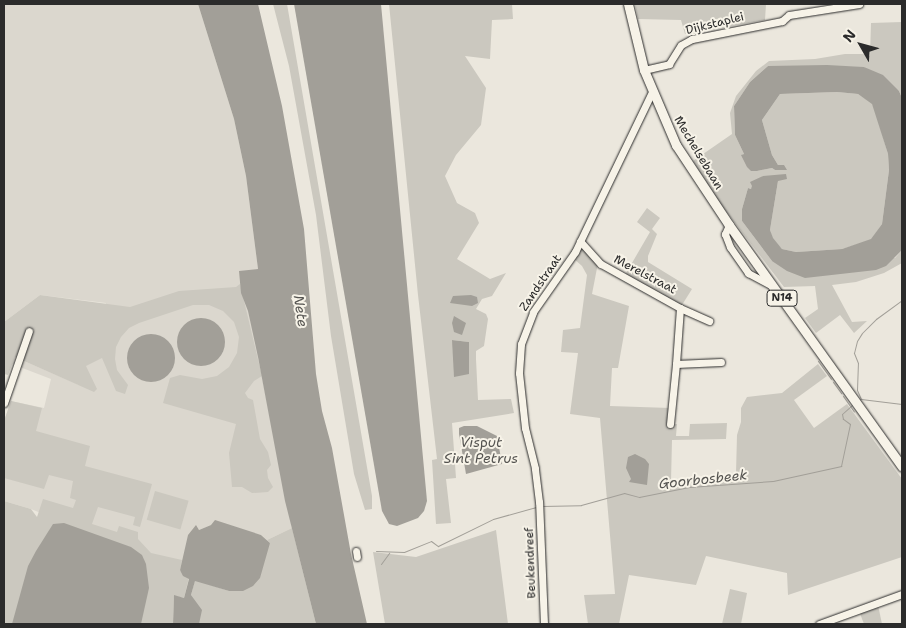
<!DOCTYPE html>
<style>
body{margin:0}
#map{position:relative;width:906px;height:628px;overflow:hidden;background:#ebe7dd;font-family:"Shantell Sans",sans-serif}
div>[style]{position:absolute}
.built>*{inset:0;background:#dbd7ce}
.green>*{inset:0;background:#cbc8bf;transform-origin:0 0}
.water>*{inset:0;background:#a29f98}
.round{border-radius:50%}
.stream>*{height:1px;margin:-0.5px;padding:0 0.5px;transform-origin:0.5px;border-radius:0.5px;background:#a29f98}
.roads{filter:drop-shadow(0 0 1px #2b2b2b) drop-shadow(0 0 1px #2b2b2b)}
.minor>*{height:7px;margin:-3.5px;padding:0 3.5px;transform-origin:3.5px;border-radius:3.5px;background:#f7f3e8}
.major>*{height:9px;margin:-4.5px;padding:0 4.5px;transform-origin:4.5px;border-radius:4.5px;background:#f7f3e8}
span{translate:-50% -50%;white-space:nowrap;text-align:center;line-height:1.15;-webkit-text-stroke:4px #f7f3e8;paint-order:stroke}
.shield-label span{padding:1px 4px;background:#f7f3e8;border:1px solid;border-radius:4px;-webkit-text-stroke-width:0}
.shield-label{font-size:11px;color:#2b2b2b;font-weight:700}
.street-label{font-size:12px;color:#2b2b2b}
.water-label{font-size:14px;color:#555451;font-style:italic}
.frame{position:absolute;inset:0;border:5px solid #2b2b2b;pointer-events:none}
.north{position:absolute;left:836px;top:20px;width:50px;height:50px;-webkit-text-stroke:4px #f7f3e8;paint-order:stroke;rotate:308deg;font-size:14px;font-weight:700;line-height:20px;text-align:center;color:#2b2b2b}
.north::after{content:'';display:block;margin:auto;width:18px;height:22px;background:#2b2b2b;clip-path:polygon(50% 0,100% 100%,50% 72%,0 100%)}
</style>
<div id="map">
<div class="built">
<i style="clip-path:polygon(4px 4px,198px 4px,234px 119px,246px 176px,258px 269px,258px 357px,292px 528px,267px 540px,261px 535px,211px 525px,199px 530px,196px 526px,180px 570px,31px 509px,4px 501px,4px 421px,11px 401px,44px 408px,51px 379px,12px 364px,15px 357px,79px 385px,106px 303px,40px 295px,4px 322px)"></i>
</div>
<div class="green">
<i style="clip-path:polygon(273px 4px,287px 4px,372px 496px,372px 509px,365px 510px,354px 474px,331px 336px,316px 215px,289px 66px)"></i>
<i style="clip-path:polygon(evenodd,389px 4px,512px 4px,513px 19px,492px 20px,490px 59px,465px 56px,486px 88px,481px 125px,456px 155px,445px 176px,457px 203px,475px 213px,479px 223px,457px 259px,490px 279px,506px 273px,492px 296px,482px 299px,476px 309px,486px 314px,488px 319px,484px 346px,476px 351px,476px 359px,478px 400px,511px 399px,514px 413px,452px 423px,456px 478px,446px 479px,451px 523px,436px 524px,432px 460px,437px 459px,418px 295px,389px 4px,452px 340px,469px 342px,469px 374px,452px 340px)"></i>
<i style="clip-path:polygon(635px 4px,766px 4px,765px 20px,685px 34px,681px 20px,638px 19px)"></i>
<i style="clip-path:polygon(902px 22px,902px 98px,899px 91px,864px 67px,768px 66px,750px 82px,734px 106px,735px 135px,744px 154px,742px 155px,757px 171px,772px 168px,775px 170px,784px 167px,778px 165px,772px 155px,762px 120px,780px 94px,837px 92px,858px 94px,872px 103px,877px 117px,888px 154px,889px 170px,882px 224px,871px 240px,842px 249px,796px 252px,782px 249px,772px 238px,770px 230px,778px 181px,775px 176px,763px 176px,751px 189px,748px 188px,742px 209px,742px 221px,772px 261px,895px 258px,902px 250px,902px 263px,884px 273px,856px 282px,832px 285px,852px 322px,867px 321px,854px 333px,840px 315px,816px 333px,805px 318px,818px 309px,815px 286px,784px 287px,719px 202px,693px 161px,732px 134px,730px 113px,736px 96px,756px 71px,769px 61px,815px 59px,845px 54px,863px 54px,870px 56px,871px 23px)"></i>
<i style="clip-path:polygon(647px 208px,660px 218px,652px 229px,657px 234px,648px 256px,648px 262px,692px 289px,682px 305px,625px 275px,650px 232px,637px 222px)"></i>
<i style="clip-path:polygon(582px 246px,598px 263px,592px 294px,629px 306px,618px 368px,612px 368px,610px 406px,670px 408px,668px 425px,677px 424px,676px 436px,689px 436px,690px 424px,727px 423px,726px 439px,672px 440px,671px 481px,736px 473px,737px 435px,741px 422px,741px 408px,747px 397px,782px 393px,818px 364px,827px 376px,794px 400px,814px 428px,847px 404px,902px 479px,902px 557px,788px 595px,787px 573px,706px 556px,696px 585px,629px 575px,619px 624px,588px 624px,584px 595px,615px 594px,600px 418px,570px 414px,578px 353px,561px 352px,563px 330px,580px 328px,587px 275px,582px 266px,573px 258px)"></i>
<i style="clip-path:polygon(240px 284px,262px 376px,254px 381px,245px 393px,248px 398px,253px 400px,260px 439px,268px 452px,271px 465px,267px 470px,268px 478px,273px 487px,268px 492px,252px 493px,242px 487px,232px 487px,229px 453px,236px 424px,163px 403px,170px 378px,180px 375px,202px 379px,217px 376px,229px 367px,237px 353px,239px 337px,234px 322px,223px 311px,209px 305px,193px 305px,139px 323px,129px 328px,121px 337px,116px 347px,115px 359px,117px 370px,128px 385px,125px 394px,116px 391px,102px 358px,86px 366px,97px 389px,94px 392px,15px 357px,8px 375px,4px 374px,4px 322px,40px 295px,130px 307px,179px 291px,236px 287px)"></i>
<i style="clip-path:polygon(11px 401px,42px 408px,36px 431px,90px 446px,85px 466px,152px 484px,140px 527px,133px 525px,135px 517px,98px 507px,92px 524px,117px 532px,119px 526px,138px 532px,138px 539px,151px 553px,182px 560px,180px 570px,189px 578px,184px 598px,174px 596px,173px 624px,4px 624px,4px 501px,31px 509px,37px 517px,43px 499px,73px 508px,76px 500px,70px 498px,73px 481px,49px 475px,44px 489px,4px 478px,4px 421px)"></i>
<i style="left:155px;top:491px;width:35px;height:30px;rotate:16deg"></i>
<i style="clip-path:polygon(292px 528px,316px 624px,198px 624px,191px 595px,195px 580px,229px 591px,270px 543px,267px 540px)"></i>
<i style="clip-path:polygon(496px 530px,508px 624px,385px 624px,373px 552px,416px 557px)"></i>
<i style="clip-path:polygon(730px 589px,747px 593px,741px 624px,722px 624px)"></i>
<i style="clip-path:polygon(878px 605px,882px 624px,864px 624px,859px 611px)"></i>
</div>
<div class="water">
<i style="clip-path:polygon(198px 4px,258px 4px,282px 106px,304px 229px,316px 374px,322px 411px,332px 448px,351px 554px,367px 624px,316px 624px,285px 501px,258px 357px,248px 311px,241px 293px,239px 271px,258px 269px,246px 176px,234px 119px)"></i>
<i style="clip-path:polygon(294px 4px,381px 4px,427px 501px,424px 511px,418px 518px,397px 526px,389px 524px,382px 511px)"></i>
<i style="clip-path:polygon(827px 65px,864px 67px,883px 75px,899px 91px,902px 98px,902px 250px,886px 266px,876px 270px,805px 278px,787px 271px,772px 261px,742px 221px,742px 209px,748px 188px,751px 189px,752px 186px,750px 182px,763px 176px,786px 174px,787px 179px,778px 181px,770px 230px,773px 238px,782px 249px,796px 252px,842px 249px,871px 239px,882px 224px,889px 170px,888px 154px,872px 104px,858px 94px,837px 92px,780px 94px,762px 120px,772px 155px,778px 165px,784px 165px,787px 170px,775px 170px,772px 168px,757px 171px,751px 171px,747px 167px,741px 155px,744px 154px,735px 135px,734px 106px,750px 82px,768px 66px)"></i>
<i style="clip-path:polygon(471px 295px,477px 297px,478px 303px,472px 306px,450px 303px,453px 296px)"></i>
<i style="clip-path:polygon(454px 316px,466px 323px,462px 335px,454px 332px,452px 323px)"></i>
<i class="round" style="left:177px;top:318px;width:48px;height:48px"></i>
<i class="round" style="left:127px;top:334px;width:48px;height:48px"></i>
<i style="clip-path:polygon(452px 340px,469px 342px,469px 374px,454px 377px)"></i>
<i style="clip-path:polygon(464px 426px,477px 426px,497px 436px,502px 464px,466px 474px,459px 434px,459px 428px)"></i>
<i style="clip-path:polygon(635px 454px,645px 459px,649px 464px,647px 485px,629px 482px,631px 479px,626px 468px,628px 457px)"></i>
<i style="clip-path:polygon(215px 520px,261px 535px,270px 543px,260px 578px,253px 586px,243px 591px,229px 591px,195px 581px,191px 595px,202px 610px,199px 624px,173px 624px,174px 595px,184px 598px,189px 579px,183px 576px,180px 570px,188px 535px,196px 525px,199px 530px,211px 525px)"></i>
<i style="clip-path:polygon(64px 523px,131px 547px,142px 555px,146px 564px,149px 588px,141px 624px,12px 624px,28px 566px,36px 551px,53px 524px)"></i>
</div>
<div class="stream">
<i style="left:818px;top:361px;width:22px;rotate:54deg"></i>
<i style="left:833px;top:382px;width:14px;rotate:54deg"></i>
<i style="left:843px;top:396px;width:19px;rotate:55deg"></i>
<i style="left:861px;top:399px;width:41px;rotate:7deg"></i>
<i style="left:859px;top:400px;width:2px;rotate:-27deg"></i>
<i style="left:861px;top:399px;width:10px;rotate:-114deg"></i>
<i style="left:857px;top:390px;width:27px;rotate:-88deg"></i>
<i style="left:858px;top:363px;width:11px;rotate:-112deg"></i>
<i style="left:854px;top:353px;width:12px;rotate:-76deg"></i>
<i style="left:857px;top:341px;width:9px;rotate:-58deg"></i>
<i style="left:862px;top:333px;width:20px;rotate:-45deg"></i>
<i style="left:876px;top:319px;width:32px;rotate:-36deg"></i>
<i style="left:542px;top:506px;width:39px;rotate:-1deg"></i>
<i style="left:581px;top:505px;width:45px;rotate:-15.6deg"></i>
<i style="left:624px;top:493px;width:16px;rotate:15deg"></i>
<i style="left:639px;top:497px;width:51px;rotate:-11.3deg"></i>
<i style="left:689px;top:487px;width:84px;rotate:-4.1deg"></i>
<i style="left:773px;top:481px;width:70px;rotate:-12.4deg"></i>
<i style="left:841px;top:466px;width:43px;rotate:-77.9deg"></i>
<i style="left:850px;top:424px;width:9px;rotate:-144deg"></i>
<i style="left:843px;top:419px;width:5px;rotate:-101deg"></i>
<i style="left:842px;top:414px;width:13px;rotate:-42deg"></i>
<i style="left:376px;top:551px;width:28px;rotate:2deg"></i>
<i style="left:404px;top:552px;width:29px;rotate:-22deg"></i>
<i style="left:431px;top:541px;width:9px;rotate:36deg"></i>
<i style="left:438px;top:546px;width:61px;rotate:-26.1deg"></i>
<i style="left:493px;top:519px;width:45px;rotate:-15.6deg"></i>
<i style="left:381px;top:564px;width:14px;rotate:-54deg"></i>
</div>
<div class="roads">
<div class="minor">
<i style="left:644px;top:70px;width:26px;rotate:-13deg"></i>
<i style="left:669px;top:64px;width:22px;rotate:-58deg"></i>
<i style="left:681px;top:45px;width:13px;rotate:-29deg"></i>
<i style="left:692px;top:39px;width:92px;rotate:-11.3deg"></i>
<i style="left:782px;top:21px;width:9px;rotate:-41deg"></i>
<i style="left:789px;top:15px;width:71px;rotate:-8.9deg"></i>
<i style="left:729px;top:225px;width:10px;rotate:114deg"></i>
<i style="left:725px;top:234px;width:14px;rotate:69deg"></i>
<i style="left:730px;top:247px;width:32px;rotate:55deg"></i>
<i style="left:748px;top:273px;width:27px;rotate:28deg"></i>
<i style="left:580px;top:241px;width:31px;rotate:48deg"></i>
<i style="left:601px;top:264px;width:90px;rotate:29.1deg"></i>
<i style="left:680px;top:308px;width:56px;rotate:94.1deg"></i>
<i style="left:676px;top:364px;width:45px;rotate:-2.5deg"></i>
<i style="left:680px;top:308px;width:32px;rotate:24deg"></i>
<i style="left:4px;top:403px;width:76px;rotate:-70.9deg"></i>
<i style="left:670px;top:424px;width:60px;rotate:-84.3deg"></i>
<i style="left:356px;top:551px;width:6px;rotate:81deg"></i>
<i style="left:544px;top:624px;width:122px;rotate:-92.3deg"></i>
<i style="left:539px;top:502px;width:34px;rotate:-97deg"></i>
<i style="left:535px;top:468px;width:41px;rotate:-104deg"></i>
<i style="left:525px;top:428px;width:55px;rotate:-96.2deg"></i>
<i style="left:519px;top:373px;width:29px;rotate:-86deg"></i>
<i style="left:521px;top:344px;width:34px;rotate:-69deg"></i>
<i style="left:533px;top:312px;width:73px;rotate:-55deg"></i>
<i style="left:575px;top:252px;width:178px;rotate:-64.3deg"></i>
<i style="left:819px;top:624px;width:88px;rotate:-19.9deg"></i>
</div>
<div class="major">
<i style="left:628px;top:4px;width:68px;rotate:76.4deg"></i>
<i style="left:644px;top:70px;width:82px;rotate:66.9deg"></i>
<i style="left:676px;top:145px;width:96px;rotate:56.5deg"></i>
<i style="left:729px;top:225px;width:297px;rotate:54.4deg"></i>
</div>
</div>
<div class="shield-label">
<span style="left:782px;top:298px">N14</span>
</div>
<div class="street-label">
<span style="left:715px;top:24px;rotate:-14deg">Dijkstaplei</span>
<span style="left:698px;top:153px;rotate:59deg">Mechelsebaan</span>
<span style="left:645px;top:275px;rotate:28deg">Merelstraat</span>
<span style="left:541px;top:283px;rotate:-56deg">Zandstraat</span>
<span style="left:531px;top:563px;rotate:-92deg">Beukendreef</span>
</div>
<div class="water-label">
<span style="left:301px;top:311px;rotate:82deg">Nete</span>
<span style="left:481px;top:450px">Visput<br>Sint Petrus</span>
<span style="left:703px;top:479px;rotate:-6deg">Goorbosbeek</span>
</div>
<div class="frame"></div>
<div class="north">N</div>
</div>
